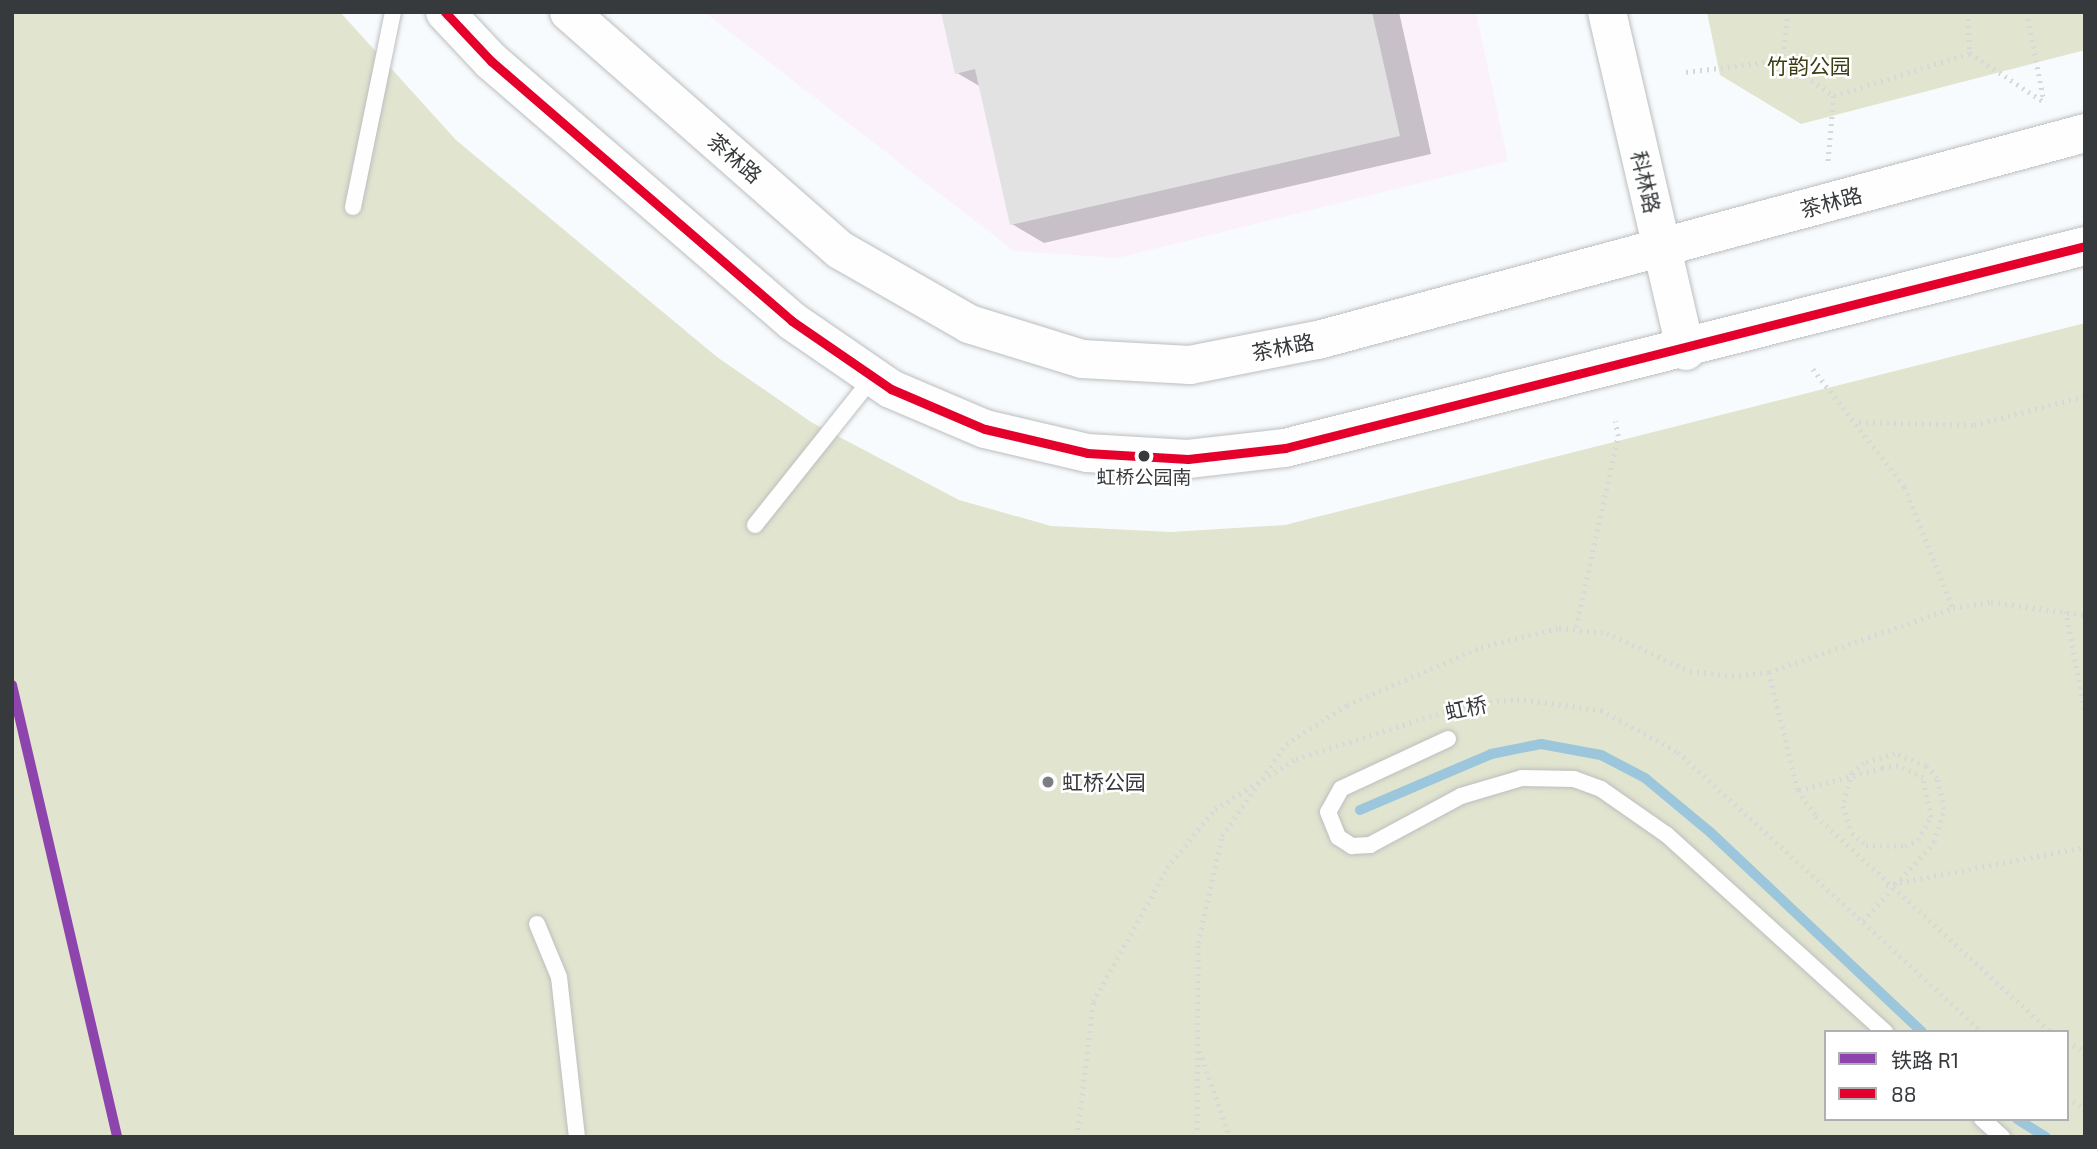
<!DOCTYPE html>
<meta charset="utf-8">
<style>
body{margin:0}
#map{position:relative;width:2097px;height:1149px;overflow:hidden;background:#f8fbfd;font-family:"Exo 2","Noto Sans SC",sans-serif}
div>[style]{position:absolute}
.industrial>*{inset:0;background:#fbf1fb}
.green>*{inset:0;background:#e1e4ce}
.shadow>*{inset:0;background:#0003}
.stream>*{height:10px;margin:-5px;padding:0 5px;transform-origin:5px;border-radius:5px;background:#9bc6db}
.building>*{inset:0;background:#e2e2e2}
.path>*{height:4.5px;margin-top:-2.25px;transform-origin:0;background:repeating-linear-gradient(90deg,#d7d8d8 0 2px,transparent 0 7px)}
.roads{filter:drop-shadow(0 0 2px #bcbebf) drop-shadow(0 0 2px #bcbebf)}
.lane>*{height:16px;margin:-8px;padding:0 8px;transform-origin:8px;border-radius:8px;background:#fefeff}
.secondary>*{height:38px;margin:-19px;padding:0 19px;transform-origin:19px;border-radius:19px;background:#fefeff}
.path-bridge>*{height:4.5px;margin-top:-2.25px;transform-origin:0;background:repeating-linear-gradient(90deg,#d7d8d8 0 2px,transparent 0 7px)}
.bus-1>*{height:9px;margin:-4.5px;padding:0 4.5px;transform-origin:4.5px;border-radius:4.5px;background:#e4002b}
.rail-1>*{height:10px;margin:-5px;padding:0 5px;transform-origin:5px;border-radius:5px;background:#8e44ad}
.dots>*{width:19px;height:19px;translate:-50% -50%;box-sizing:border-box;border:4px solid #fff;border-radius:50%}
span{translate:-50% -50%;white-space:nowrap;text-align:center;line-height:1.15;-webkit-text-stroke:5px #fff;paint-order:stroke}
.bus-label{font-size:19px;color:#373a3c}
.park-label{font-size:21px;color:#3c3d11}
.street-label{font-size:21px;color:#373a3c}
.poi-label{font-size:21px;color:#373a3c}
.left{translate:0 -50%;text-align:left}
.frame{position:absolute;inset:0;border:14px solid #373a3c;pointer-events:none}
.legend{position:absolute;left:1824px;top:1030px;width:245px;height:91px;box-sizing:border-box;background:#fff;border:2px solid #afb0b1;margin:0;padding:9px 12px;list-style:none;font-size:21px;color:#373a3c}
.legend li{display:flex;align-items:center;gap:14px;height:35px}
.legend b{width:35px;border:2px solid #afb0b1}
</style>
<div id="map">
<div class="industrial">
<i style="clip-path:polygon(704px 12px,1476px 12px,1508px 161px,1118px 258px,1014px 251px)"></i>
</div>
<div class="green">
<i style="clip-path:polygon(evenodd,12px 12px,340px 12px,456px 140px,717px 357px,811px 422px,959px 500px,1051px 526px,1171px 532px,1285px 525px,2085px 323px,2085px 1137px,12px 1137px,12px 12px,1826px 1032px,2067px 1032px,2067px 1119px,1826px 1119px,1826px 1032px)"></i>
<i style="clip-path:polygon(1707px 12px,2085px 12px,2085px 50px,1801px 124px,1720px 75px)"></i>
</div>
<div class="shadow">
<i style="clip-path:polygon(943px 12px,1399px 12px,1431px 154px,1044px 243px,1012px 224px,981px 87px,957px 73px)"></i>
</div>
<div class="stream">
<i style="left:1360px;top:810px;width:142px;rotate:-23.1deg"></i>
<i style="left:1491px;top:754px;width:51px;rotate:-11.3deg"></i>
<i style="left:1541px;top:744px;width:61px;rotate:10.4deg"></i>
<i style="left:1601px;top:755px;width:50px;rotate:27.6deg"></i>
<i style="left:1645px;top:778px;width:85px;rotate:39.7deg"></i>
<i style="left:1710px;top:832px;width:291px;rotate:43.3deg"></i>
<i style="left:2017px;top:1119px;width:34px;rotate:32deg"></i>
</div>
<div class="building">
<i style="clip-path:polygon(941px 12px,1372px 12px,1400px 136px,1010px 225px,975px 69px,955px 74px)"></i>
</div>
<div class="path">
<i style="left:1788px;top:12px;width:48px;rotate:95.9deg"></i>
<i style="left:1783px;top:60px;width:62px;rotate:35.2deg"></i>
<i style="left:1834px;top:96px;width:68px;rotate:95deg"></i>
<i style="left:1968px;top:12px;width:41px;rotate:87.2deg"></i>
<i style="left:1970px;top:53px;width:89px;rotate:33.5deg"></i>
<i style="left:2027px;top:12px;width:91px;rotate:79.2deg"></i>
<i style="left:1686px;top:72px;width:98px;rotate:-7.1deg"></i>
<i style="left:1834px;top:96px;width:143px;rotate:-17.5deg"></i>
<i style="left:1813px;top:369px;width:150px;rotate:52.1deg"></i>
<i style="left:1905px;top:487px;width:130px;rotate:68.4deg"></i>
<i style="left:1859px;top:422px;width:115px;rotate:1.5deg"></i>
<i style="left:1974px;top:425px;width:115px;rotate:-14.6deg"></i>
<i style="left:2066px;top:611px;width:104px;rotate:79.4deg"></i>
<i style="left:1576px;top:627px;width:196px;rotate:-77.6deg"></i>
<i style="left:1618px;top:436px;width:15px;rotate:-101deg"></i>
<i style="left:1769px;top:672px;width:122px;rotate:76.2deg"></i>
<i style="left:1798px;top:790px;width:32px;rotate:55deg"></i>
<i style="left:1816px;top:816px;width:319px;rotate:42.6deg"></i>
<i style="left:1799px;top:790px;width:86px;rotate:-14.8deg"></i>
<i style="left:1886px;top:885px;width:203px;rotate:-10.8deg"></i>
<i style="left:2067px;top:1042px;width:20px;rotate:27deg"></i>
<i style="left:1200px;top:1051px;width:91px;rotate:70.8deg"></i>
<i style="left:2067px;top:1098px;width:21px;rotate:29deg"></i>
<i style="left:1197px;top:1137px;width:194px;rotate:-89.7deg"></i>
<i style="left:1198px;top:943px;width:110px;rotate:-77.4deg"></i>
<i style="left:1222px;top:836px;width:112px;rotate:-55.2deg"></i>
<i style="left:1286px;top:744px;width:72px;rotate:-32.6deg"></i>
<i style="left:1347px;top:705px;width:146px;rotate:-23.4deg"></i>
<i style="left:1481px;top:647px;width:80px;rotate:-13.7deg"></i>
<i style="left:1559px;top:628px;width:48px;rotate:5.9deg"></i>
<i style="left:1607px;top:633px;width:91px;rotate:24.6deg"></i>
<i style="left:1690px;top:671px;width:42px;rotate:6.8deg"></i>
<i style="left:1732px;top:676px;width:37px;rotate:-6deg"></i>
<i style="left:1769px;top:672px;width:195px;rotate:-19.2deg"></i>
<i style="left:1953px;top:608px;width:38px;rotate:-9deg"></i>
<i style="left:1991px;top:602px;width:95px;rotate:7.9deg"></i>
</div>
<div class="roads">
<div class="lane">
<i style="left:353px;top:207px;width:199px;rotate:-78.4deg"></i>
<i style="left:755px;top:525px;width:189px;rotate:-51.4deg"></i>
<i style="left:1448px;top:739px;width:118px;rotate:155deg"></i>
<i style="left:1341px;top:789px;width:26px;rotate:119deg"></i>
<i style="left:1328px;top:812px;width:27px;rotate:68deg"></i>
<i style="left:1338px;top:837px;width:17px;rotate:33deg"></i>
<i style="left:1352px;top:846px;width:18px;rotate:-3deg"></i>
<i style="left:1370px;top:845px;width:103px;rotate:-28.3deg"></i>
<i style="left:1461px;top:796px;width:64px;rotate:-16.4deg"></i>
<i style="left:1522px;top:778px;width:52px;rotate:1.1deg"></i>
<i style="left:1574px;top:779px;width:29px;rotate:20deg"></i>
<i style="left:1601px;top:789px;width:80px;rotate:34.9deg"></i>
<i style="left:1667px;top:835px;width:294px;rotate:42.1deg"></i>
<i style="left:537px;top:924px;width:57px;rotate:67.5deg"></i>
<i style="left:559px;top:977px;width:161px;rotate:83.6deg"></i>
<i style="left:1982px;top:1119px;width:27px;rotate:42deg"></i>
</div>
<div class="secondary">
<i style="left:445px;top:12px;width:67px;rotate:46.8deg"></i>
<i style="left:491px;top:61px;width:398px;rotate:40.8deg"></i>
<i style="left:792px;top:321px;width:120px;rotate:34.5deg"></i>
<i style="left:891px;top:389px;width:102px;rotate:23.1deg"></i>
<i style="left:985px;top:429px;width:105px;rotate:13.2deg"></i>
<i style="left:1087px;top:453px;width:101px;rotate:3.4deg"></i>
<i style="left:1188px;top:459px;width:98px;rotate:-6.5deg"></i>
<i style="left:1285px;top:448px;width:825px;rotate:-14.17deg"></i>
<i style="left:569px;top:12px;width:361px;rotate:41.3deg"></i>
<i style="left:840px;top:250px;width:149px;rotate:29.8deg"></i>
<i style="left:969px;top:324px;width:118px;rotate:17.2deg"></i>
<i style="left:1082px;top:359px;width:108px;rotate:3.2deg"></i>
<i style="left:1190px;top:365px;width:130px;rotate:-11.1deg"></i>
<i style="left:1318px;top:340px;width:794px;rotate:-15.1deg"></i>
<i style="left:1607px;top:12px;width:348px;rotate:76.9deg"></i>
</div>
</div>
<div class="path-bridge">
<i style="left:1863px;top:921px;width:106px;rotate:-48.1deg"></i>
<i style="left:1934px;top:842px;width:34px;rotate:-73deg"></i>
<i style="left:1944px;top:809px;width:32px;rotate:-103deg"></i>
<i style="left:1937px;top:778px;width:16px;rotate:-133deg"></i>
<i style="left:1926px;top:766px;width:33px;rotate:-159deg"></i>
<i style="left:1895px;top:754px;width:32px;rotate:164deg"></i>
<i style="left:1864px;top:763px;width:16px;rotate:140deg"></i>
<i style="left:1852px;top:773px;width:34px;rotate:105deg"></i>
<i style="left:1843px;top:806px;width:28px;rotate:72deg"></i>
<i style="left:1852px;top:833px;width:18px;rotate:41deg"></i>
<i style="left:1866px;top:845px;width:39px;rotate:1deg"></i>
<i style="left:1905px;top:846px;width:14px;rotate:-25deg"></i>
<i style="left:1918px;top:840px;width:26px;rotate:-61deg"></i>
<i style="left:1931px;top:817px;width:40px;rotate:-102deg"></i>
<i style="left:1923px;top:778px;width:28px;rotate:-154deg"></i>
<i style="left:1898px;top:766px;width:16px;rotate:173deg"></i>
<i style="left:1077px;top:1137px;width:136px;rotate:-83.2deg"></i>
<i style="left:1093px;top:1002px;width:153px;rotate:-61.1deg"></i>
<i style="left:1167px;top:868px;width:76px;rotate:-50.9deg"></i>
<i style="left:1215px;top:809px;width:95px;rotate:-31.7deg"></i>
<i style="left:1296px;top:759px;width:182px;rotate:-17.6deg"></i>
<i style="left:1469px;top:704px;width:48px;rotate:-5.9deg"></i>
<i style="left:1517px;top:699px;width:85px;rotate:7.5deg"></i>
<i style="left:1601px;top:710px;width:88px;rotate:28.6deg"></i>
<i style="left:1678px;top:752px;width:413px;rotate:42.6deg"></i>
</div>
<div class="bus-1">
<i style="left:445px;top:12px;width:67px;rotate:46.8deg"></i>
<i style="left:491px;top:61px;width:398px;rotate:40.8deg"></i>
<i style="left:792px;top:321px;width:120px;rotate:34.5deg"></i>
<i style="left:891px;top:389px;width:102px;rotate:23.1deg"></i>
<i style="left:985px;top:429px;width:105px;rotate:13.2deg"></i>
<i style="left:1087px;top:453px;width:101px;rotate:3.4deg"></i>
<i style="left:1188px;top:459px;width:98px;rotate:-6.5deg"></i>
<i style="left:1285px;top:448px;width:825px;rotate:-14.17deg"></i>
</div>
<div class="rail-1">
<i style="left:12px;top:685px;width:464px;rotate:76.9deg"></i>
</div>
<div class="dots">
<i style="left:1144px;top:456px;background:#373a3c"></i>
<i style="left:1048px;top:782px;background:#7b7e80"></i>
</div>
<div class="bus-label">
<span style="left:1144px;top:477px">虹桥公园南</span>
</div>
<div class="park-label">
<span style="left:1809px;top:66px">竹韵公园</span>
</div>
<div class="street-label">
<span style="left:735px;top:158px;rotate:41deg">茶林路</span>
<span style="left:1646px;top:182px;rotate:77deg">科林路</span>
<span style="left:1831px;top:202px;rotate:-15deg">茶林路</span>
<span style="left:1283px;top:347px;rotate:-11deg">茶林路</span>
<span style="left:1466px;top:708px;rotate:-12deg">虹桥</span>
</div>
<div class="poi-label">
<span class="left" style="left:1062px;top:782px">虹桥公园</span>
</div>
<div class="frame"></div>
<ul class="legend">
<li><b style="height:9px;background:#8e44ad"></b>铁路 R1</li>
<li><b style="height:9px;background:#e4002b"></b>88</li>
</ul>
</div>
